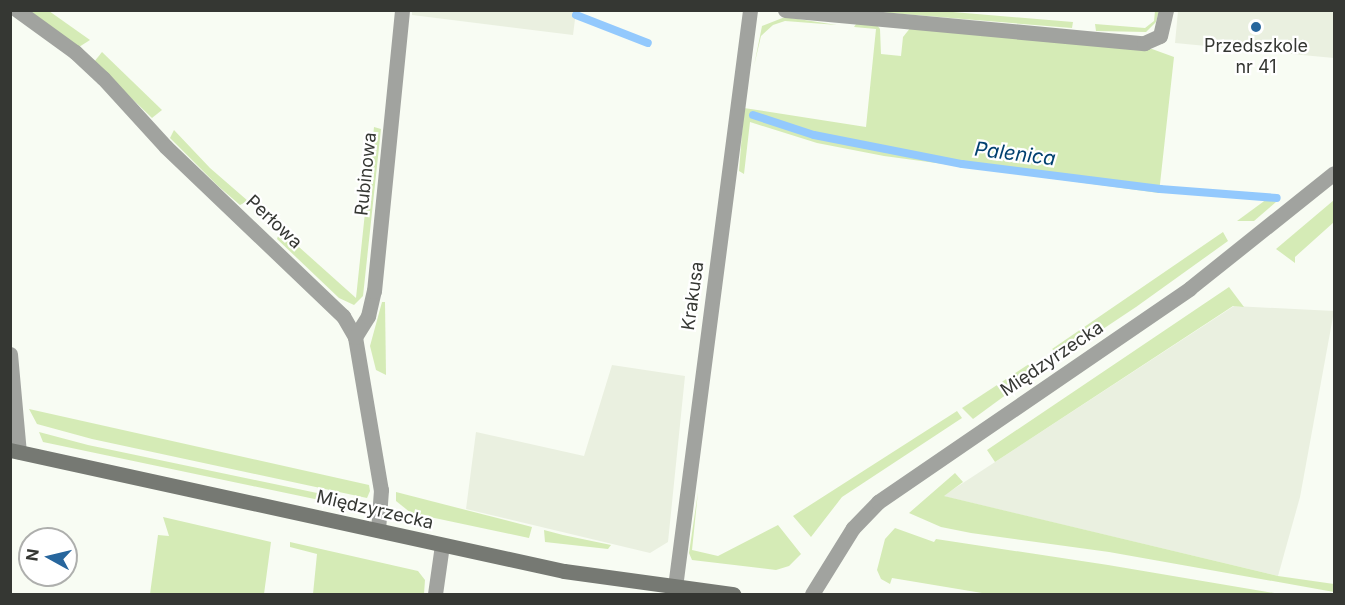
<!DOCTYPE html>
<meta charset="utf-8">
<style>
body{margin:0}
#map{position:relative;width:1345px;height:605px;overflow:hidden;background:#f8fcf3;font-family:Inter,sans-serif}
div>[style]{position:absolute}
.built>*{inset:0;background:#eaf0e0}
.green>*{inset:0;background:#d5ebb6}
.stream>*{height:8px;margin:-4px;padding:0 4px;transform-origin:4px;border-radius:4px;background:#93c9fd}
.street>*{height:15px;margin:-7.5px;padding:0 7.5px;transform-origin:7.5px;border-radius:7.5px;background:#a1a39f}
.secondary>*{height:15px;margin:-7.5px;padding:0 7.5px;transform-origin:7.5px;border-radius:7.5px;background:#767973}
.dots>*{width:16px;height:16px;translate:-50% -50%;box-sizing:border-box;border:3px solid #fff;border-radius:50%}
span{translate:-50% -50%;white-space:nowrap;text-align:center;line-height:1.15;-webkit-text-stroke:4.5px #fff;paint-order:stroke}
.poi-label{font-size:18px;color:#353733}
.street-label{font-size:18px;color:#353733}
.water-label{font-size:20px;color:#01406f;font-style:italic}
.frame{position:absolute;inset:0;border:12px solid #353733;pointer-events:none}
.north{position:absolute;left:18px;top:527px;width:60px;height:60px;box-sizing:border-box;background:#fff;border:2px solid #aeafad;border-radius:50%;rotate:278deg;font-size:16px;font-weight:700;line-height:24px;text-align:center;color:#353733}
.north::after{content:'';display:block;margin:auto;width:21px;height:27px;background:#27669d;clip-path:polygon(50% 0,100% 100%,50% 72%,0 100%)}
</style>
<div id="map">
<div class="built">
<i style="clip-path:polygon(412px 11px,576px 10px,576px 11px,573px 35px,412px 15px)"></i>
<i style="clip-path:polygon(1178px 11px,1334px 11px,1334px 58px,1175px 43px)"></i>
<i style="clip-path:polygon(1234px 306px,1334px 311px,1300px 497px,1278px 576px,943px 496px)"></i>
<i style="clip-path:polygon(612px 365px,685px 376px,668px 542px,650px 553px,466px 509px,476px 432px,584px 456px)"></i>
</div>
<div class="green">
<i style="clip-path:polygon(30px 11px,49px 11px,90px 40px,79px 47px)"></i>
<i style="clip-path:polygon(866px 11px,941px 11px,1073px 22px,1072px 28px)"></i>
<i style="clip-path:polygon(1155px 11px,1159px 11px,1156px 22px,1146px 32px,1096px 31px,1095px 24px,1145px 28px,1154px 21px)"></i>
<i style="clip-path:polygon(785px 17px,837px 25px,785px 21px,773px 25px,761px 36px,754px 66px,762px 26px)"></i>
<i style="clip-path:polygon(856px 24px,877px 25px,880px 29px,881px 54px,901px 56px,903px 37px,911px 27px,1152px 49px,1174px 57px,1159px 193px,884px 156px,817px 143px,750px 122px,744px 174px,739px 171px,744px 108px,866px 127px,876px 29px,854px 27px)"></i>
<i style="clip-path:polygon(102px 52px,162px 110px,152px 118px,94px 62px)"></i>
<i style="clip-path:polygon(374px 127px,381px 129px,363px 296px,354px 305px,339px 298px,277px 239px,280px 230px,356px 298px)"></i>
<i style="clip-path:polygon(174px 130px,210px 168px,248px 201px,240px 205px,218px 186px,170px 138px)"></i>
<i style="clip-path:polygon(1267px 199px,1276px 202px,1254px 221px,1237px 221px)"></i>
<i style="clip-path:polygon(1334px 200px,1334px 222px,1295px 257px,1295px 263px,1276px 249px)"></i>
<i style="clip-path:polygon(1223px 232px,1228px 241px,1136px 307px,1085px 341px,1075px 338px,1055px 351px,1052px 349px)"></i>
<i style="clip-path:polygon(1229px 287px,1244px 307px,1233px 306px,995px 462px,987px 450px)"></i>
<i style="clip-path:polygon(382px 302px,385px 302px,386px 375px,376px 370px,370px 346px)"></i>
<i style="clip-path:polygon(1029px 364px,1033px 375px,973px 419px,962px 408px)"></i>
<i style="clip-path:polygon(29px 409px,369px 485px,370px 491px,367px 498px,92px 439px,37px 424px)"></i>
<i style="clip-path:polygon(957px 411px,962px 418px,842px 497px,811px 537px,793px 516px)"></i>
<i style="clip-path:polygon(39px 432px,88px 445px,360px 502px,348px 506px,43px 442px)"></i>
<i style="clip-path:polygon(955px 473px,963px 482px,944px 496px,1278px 576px,1334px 584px,1334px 592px,1109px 552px,971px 533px,941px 527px,909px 513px)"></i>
<i style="clip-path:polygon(396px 492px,532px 527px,529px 538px,411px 513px,396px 501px)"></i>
<i style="clip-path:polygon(698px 492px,692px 550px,718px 556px,778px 525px,801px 554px,789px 566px,776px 570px,692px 560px,689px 553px)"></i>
<i style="clip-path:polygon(163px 517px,271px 542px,264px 594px,150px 594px,158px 535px,169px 536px)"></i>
<i style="clip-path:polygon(895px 528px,934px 542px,936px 539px,1108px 565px,1280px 594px,988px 594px,892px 578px,890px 584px,881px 579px,877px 570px,885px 539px)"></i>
<i style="clip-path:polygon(544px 530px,563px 535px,611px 545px,608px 549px,545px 542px)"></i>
<i style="clip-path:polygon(290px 542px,418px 571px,425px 580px,424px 594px,313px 594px,317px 554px,290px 547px)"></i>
</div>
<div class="stream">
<i style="left:576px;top:15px;width:77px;rotate:21.3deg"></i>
<i style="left:753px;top:115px;width:64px;rotate:18.2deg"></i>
<i style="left:814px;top:135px;width:151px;rotate:11.1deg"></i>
<i style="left:962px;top:164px;width:200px;rotate:7.2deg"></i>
<i style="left:1160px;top:189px;width:117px;rotate:4.4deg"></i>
</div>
<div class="street">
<i style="left:17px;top:10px;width:72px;rotate:35.9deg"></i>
<i style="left:75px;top:52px;width:38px;rotate:43deg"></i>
<i style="left:103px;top:78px;width:93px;rotate:47.6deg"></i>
<i style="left:166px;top:147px;width:245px;rotate:43.7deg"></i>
<i style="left:343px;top:316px;width:24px;rotate:60deg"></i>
<i style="left:355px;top:337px;width:155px;rotate:80.4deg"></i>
<i style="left:381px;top:490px;width:40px;rotate:94.3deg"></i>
<i style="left:785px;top:10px;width:361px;rotate:5.3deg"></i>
<i style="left:1144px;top:43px;width:17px;rotate:-24deg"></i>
<i style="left:1160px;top:36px;width:27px;rotate:-77deg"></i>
<i style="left:355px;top:337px;width:25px;rotate:-58deg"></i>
<i style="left:368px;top:316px;width:26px;rotate:-77deg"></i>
<i style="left:374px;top:291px;width:282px;rotate:-84.3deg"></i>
<i style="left:10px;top:354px;width:98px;rotate:84.8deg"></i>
<i style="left:675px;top:587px;width:582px;rotate:-82.59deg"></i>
<i style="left:435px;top:594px;width:49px;rotate:-81.9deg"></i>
<i style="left:812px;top:594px;width:78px;rotate:-58.2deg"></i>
<i style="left:853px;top:528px;width:36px;rotate:-46deg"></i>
<i style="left:878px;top:502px;width:378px;rotate:-34.4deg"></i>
<i style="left:1190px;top:288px;width:184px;rotate:-38.6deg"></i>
</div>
<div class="secondary">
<i style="left:10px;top:450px;width:567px;rotate:12.32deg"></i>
<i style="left:564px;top:571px;width:171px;rotate:7.8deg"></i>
</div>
<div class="dots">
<i style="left:1256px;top:27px;background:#27669d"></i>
</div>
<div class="poi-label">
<span style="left:1256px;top:57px">Przedszkole<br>nr 41</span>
</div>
<div class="street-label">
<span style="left:366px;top:174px;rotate:-84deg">Rubinowa</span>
<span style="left:274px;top:222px;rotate:43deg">Perłowa</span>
<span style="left:693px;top:296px;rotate:-82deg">Krakusa</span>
<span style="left:1052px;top:359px;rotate:-34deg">Międzyrzecka</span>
<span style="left:375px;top:510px;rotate:13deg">Międzyrzecka</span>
</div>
<div class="water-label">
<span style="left:1015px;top:154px;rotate:7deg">Palenica</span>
</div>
<div class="frame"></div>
<div class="north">N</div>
</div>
